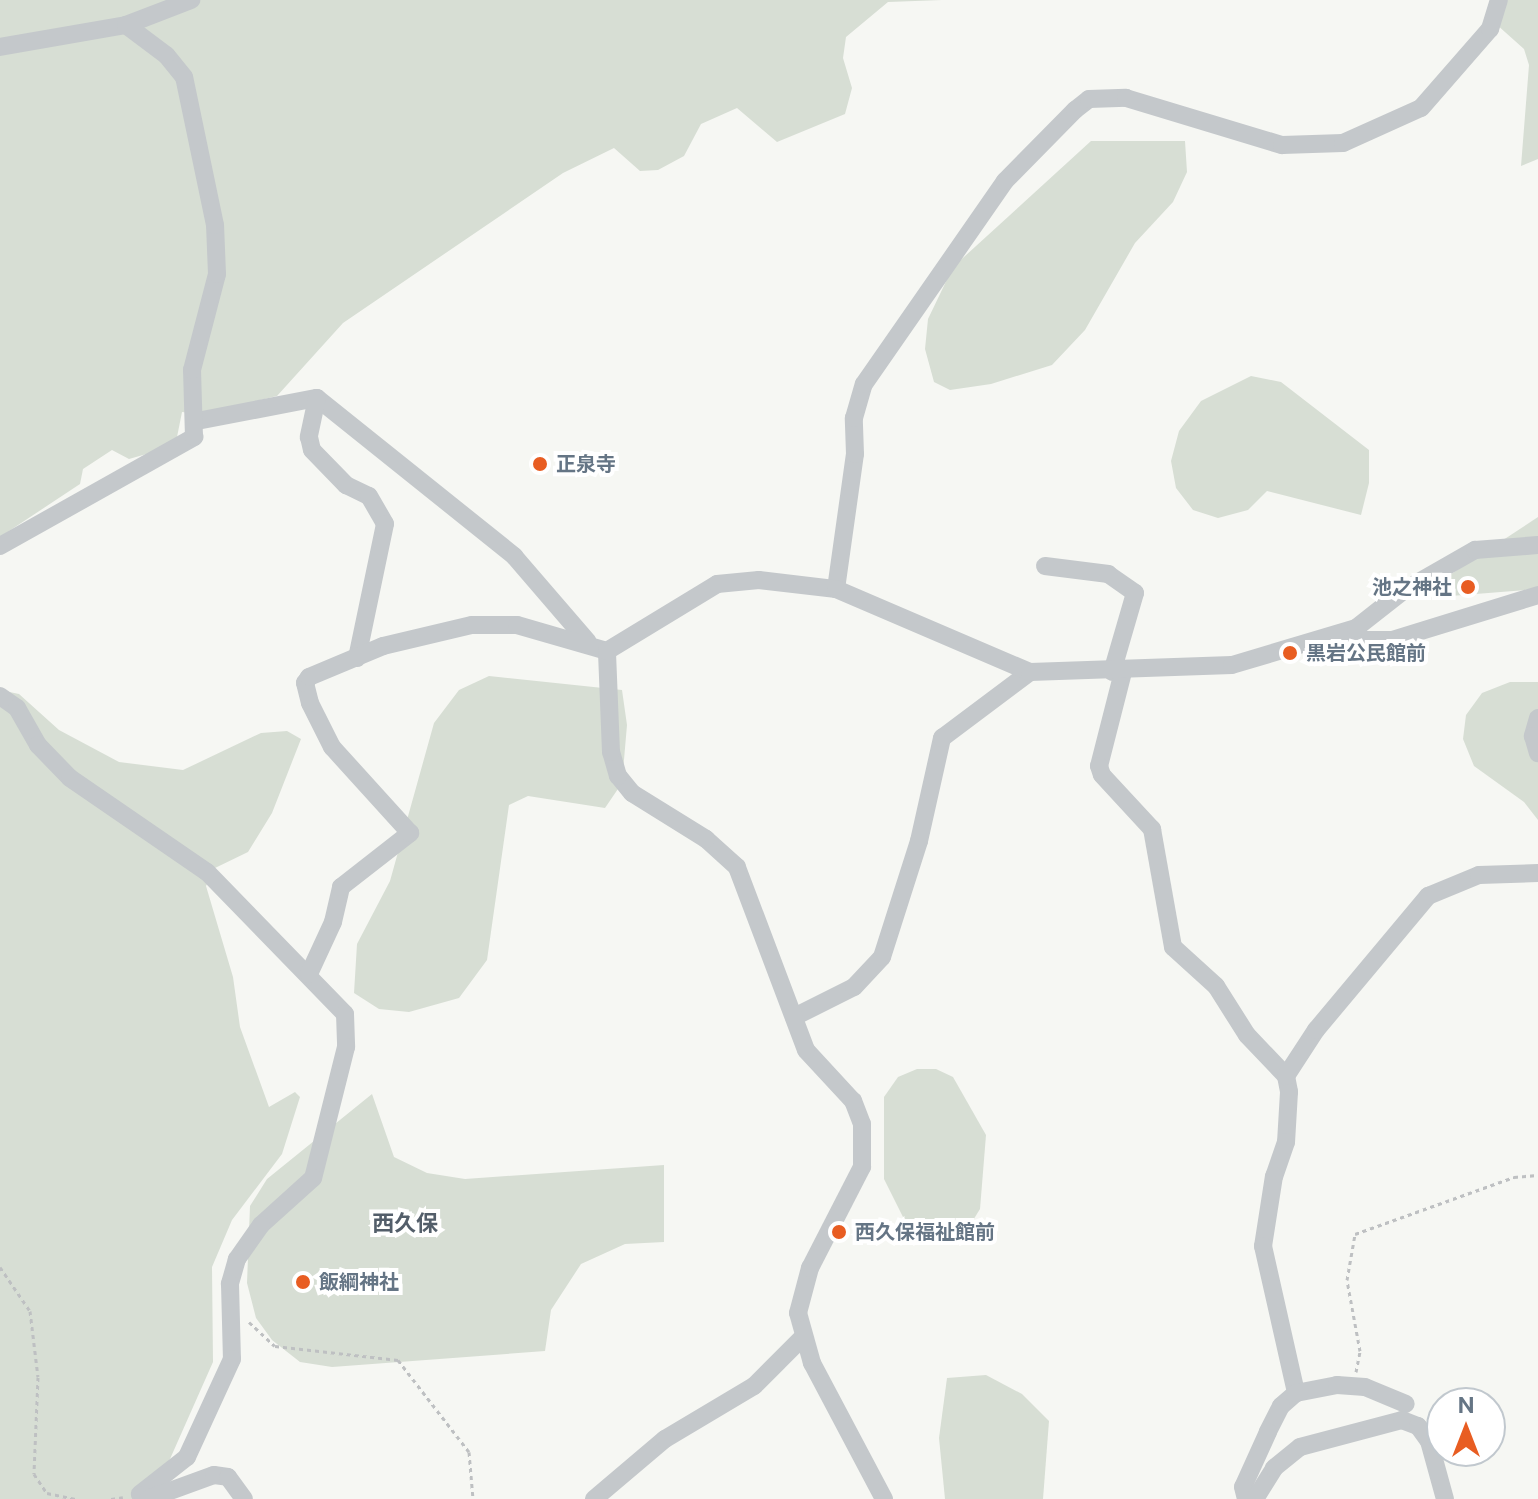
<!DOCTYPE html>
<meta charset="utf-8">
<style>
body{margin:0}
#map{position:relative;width:1538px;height:1499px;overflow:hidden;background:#f6f7f3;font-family:"Public Sans","Noto Sans JP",sans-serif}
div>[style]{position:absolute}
.green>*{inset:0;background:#d7ded4}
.path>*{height:3px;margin-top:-1.5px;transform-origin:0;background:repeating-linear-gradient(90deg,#bec0c2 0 4px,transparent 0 8px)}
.minor>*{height:18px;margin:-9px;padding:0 9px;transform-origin:9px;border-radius:9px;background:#c4c8cb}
.dots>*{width:22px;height:22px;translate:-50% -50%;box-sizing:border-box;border:4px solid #fff;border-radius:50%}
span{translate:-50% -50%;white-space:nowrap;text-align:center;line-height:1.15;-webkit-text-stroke:8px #fff;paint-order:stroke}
.poi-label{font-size:20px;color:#657585;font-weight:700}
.left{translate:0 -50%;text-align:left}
.right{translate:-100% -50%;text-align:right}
.neighbourhood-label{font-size:22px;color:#535e6a;font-weight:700}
.north{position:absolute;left:1426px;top:1387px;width:80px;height:80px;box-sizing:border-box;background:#fff;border:2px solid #c1c8ce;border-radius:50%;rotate:0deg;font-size:22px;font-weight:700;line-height:32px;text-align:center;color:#657585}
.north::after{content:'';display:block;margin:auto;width:28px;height:36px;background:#e85d22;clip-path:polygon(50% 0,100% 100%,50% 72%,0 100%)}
</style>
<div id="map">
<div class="green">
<i style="clip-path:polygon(0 0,942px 0,888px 2px,846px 37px,843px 58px,852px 88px,845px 114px,777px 142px,737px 108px,701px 124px,684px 156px,658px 170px,640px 171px,614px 148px,563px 173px,343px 323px,277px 396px,203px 414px,182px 412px,177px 437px,157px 451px,129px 459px,112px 450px,83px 469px,80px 484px,0 537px)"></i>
<i style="clip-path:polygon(1494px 0,1538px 0,1538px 159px,1521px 166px,1529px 65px,1524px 49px,1496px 24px)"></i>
<i style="clip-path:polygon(1091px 141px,1185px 141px,1187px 172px,1173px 202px,1135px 243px,1085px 330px,1052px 365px,991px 384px,950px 390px,934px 382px,925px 349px,928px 319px,953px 267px)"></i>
<i style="clip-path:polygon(1251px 376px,1281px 382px,1369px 450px,1369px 483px,1361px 515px,1267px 491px,1248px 510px,1218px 518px,1193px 510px,1176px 488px,1171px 461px,1179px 431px,1201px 401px)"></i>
<i style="clip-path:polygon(1538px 517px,1538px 589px,1438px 597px,1436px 584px)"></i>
<i style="clip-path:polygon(489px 676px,622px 690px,627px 725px,622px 783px,605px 808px,528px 796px,509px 805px,487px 960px,459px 998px,409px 1012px,379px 1009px,354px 993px,357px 944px,390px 881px,434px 723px,459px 690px)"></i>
<i style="clip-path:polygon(1510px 682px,1538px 682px,1538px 820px,1524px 802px,1474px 766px,1463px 739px,1466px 715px,1482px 693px)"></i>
<i style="clip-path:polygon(0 690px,19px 694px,59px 730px,119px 762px,183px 770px,261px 733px,287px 731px,301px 739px,272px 813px,248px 852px,215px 868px,206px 886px,233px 977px,240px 1027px,269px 1107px,295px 1092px,300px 1097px,282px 1154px,232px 1220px,212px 1267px,213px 1362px,170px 1459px,137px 1499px,0 1499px)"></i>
<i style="clip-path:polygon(917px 1069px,936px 1069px,953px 1077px,986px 1135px,980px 1209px,967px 1230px,945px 1238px,925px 1236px,903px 1217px,884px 1179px,884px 1097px,898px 1077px)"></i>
<i style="clip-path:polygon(372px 1094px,394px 1157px,427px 1173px,465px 1179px,664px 1165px,664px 1242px,625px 1244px,581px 1264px,551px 1310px,545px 1351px,332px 1367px,300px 1362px,272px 1340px,256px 1318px,247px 1283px,250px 1206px,267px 1179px)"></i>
<i style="clip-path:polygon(986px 1375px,1022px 1394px,1049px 1421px,1043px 1499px,945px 1499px,939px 1438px,947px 1378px)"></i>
</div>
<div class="path">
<i style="left:0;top:1267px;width:53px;rotate:55.7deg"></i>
<i style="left:30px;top:1311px;width:66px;rotate:83.1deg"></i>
<i style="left:38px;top:1377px;width:97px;rotate:92.4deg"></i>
<i style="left:34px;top:1474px;width:23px;rotate:56deg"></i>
<i style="left:47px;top:1493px;width:29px;rotate:12deg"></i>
<i style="left:249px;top:1322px;width:35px;rotate:43deg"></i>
<i style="left:275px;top:1346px;width:124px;rotate:6.5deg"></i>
<i style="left:398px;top:1360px;width:116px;rotate:52.3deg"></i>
<i style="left:469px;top:1452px;width:47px;rotate:85.1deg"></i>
<i style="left:1356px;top:1372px;width:21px;rotate:-79deg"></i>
<i style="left:1360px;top:1351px;width:72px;rotate:-100.4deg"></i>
<i style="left:1347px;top:1280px;width:47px;rotate:-80.1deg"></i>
<i style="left:1355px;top:1234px;width:169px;rotate:-19.7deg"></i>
<i style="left:1514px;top:1177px;width:24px;rotate:-5deg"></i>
<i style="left:111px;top:1499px;width:12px;rotate:-9deg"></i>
</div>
<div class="minor">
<i style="left:0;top:47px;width:128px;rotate:-9.9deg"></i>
<i style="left:126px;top:25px;width:70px;rotate:-21deg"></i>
<i style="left:317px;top:398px;width:253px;rotate:38.7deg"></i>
<i style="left:514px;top:556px;width:113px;rotate:49.3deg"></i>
<i style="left:197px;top:421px;width:122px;rotate:-10.9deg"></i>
<i style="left:317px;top:398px;width:40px;rotate:102deg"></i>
<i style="left:309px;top:437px;width:13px;rotate:77deg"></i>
<i style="left:312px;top:450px;width:49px;rotate:45.8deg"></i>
<i style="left:346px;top:485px;width:25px;rotate:26deg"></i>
<i style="left:369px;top:496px;width:32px;rotate:60deg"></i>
<i style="left:385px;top:524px;width:137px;rotate:101.8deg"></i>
<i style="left:0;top:546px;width:223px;rotate:-29.3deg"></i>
<i style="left:194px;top:437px;width:67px;rotate:-91.7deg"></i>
<i style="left:192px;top:370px;width:99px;rotate:-75.4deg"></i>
<i style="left:217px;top:274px;width:49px;rotate:-92.3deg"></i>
<i style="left:215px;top:225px;width:151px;rotate:-101.8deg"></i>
<i style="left:184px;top:77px;width:28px;rotate:-129deg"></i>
<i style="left:166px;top:55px;width:50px;rotate:-143.1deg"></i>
<i style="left:1045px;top:566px;width:64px;rotate:7.2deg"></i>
<i style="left:1108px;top:574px;width:33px;rotate:35deg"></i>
<i style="left:1135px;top:593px;width:82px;rotate:106.2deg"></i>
<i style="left:836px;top:589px;width:136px;rotate:-82deg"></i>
<i style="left:855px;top:454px;width:36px;rotate:-92deg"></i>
<i style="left:854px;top:418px;width:35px;rotate:-74deg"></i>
<i style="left:864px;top:384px;width:247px;rotate:-55.2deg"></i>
<i style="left:1005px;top:181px;width:100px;rotate:-45.4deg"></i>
<i style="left:1075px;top:110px;width:18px;rotate:-38deg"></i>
<i style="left:1089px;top:99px;width:37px;rotate:-2deg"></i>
<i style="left:1126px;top:98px;width:163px;rotate:16.8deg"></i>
<i style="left:1282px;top:145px;width:61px;rotate:-1.9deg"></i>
<i style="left:1343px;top:143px;width:85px;rotate:-24.2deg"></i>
<i style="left:1421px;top:108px;width:105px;rotate:-48.9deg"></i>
<i style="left:1490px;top:29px;width:30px;rotate:-73deg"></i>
<i style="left:1333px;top:640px;width:59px"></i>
<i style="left:1392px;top:640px;width:153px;rotate:-17.1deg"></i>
<i style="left:1123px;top:672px;width:97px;rotate:104.3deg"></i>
<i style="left:1099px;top:766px;width:9px;rotate:72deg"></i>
<i style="left:1102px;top:775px;width:74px;rotate:47.2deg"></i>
<i style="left:1152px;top:829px;width:120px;rotate:79.9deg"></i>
<i style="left:1173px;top:947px;width:58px;rotate:42.2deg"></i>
<i style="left:1216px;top:986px;width:58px;rotate:57.7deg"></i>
<i style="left:1247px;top:1035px;width:57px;rotate:46.4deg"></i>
<i style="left:1286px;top:1076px;width:16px;rotate:79deg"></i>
<i style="left:1289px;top:1092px;width:50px;rotate:93.4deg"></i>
<i style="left:1286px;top:1142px;width:36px;rotate:109deg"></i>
<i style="left:1274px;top:1176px;width:71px;rotate:98.9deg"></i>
<i style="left:1263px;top:1246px;width:151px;rotate:77.3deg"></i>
<i style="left:1296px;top:1393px;width:20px;rotate:139deg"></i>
<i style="left:1281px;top:1406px;width:29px;rotate:117deg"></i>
<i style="left:1268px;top:1432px;width:60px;rotate:114.4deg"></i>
<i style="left:1243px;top:1487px;width:12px;rotate:76deg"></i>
<i style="left:0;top:696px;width:21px;rotate:35deg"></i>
<i style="left:17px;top:708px;width:43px;rotate:60.4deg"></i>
<i style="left:38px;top:745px;width:46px;rotate:45.9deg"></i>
<i style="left:70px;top:778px;width:166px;rotate:34.5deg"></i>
<i style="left:207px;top:872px;width:198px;rotate:45.8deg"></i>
<i style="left:345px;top:1014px;width:33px;rotate:88deg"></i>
<i style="left:346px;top:1047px;width:135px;rotate:104.1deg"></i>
<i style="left:313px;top:1178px;width:70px;rotate:137.9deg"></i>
<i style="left:261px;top:1225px;width:42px;rotate:125.2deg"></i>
<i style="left:237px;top:1259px;width:26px;rotate:106deg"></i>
<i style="left:230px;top:1284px;width:75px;rotate:88.5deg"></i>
<i style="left:232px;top:1359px;width:108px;rotate:114.7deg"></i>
<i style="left:187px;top:1457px;width:60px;rotate:141.8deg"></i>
<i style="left:1538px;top:718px;width:19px;rotate:106deg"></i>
<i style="left:1533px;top:736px;width:18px;rotate:74deg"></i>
<i style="left:309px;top:974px;width:57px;rotate:-65.2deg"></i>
<i style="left:333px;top:922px;width:36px;rotate:-77deg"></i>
<i style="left:341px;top:887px;width:88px;rotate:-38deg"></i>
<i style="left:410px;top:833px;width:116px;rotate:-132.2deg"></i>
<i style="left:332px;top:747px;width:49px;rotate:-116.6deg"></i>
<i style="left:310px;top:703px;width:21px;rotate:-104deg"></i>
<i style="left:305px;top:683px;width:7px;rotate:-56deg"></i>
<i style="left:309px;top:677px;width:80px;rotate:-22.7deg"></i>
<i style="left:383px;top:646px;width:91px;rotate:-13.3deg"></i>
<i style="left:472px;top:625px;width:45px"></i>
<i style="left:517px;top:625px;width:94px;rotate:16.1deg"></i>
<i style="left:794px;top:1017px;width:67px;rotate:-26.6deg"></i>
<i style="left:854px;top:987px;width:41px;rotate:-47deg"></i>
<i style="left:882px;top:957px;width:122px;rotate:-72.3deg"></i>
<i style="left:919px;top:841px;width:106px;rotate:-77.4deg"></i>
<i style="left:942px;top:738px;width:110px;rotate:-36.9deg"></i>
<i style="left:1286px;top:1076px;width:55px;rotate:-56.9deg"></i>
<i style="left:1316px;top:1030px;width:175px;rotate:-50.1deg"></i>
<i style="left:1428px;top:896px;width:55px;rotate:-22.4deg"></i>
<i style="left:1479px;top:875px;width:59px;rotate:-1.9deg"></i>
<i style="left:1296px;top:1393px;width:42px;rotate:-11deg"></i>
<i style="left:1337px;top:1385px;width:28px;rotate:4deg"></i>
<i style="left:1365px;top:1387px;width:44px;rotate:22.5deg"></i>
<i style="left:143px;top:1495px;width:6px;rotate:39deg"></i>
<i style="left:148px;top:1499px;width:70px;rotate:-20deg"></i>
<i style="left:214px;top:1475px;width:14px;rotate:8deg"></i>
<i style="left:228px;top:1477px;width:27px;rotate:54deg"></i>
<i style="left:594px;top:1499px;width:93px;rotate:-40.2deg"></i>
<i style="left:665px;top:1439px;width:104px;rotate:-30.8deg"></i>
<i style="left:754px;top:1386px;width:68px;rotate:-45deg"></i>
<i style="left:884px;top:1499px;width:154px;rotate:-117.9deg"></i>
<i style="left:812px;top:1363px;width:52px;rotate:-105.6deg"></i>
<i style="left:798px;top:1313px;width:47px;rotate:-75.1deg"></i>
<i style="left:810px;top:1268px;width:114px;rotate:-62.8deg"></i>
<i style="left:862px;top:1167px;width:43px;rotate:-90deg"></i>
<i style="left:862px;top:1124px;width:25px;rotate:-111deg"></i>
<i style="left:853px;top:1101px;width:69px;rotate:-132.7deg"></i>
<i style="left:806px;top:1050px;width:196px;rotate:-110.7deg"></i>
<i style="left:737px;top:867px;width:42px;rotate:-137.9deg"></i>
<i style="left:706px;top:839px;width:87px;rotate:-148.1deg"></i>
<i style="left:632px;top:793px;width:22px;rotate:-129deg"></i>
<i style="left:618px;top:776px;width:25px;rotate:-106deg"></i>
<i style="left:611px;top:752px;width:101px;rotate:-92.3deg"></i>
<i style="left:607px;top:651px;width:129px;rotate:-31.3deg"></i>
<i style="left:717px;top:584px;width:42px;rotate:-5.4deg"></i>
<i style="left:759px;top:580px;width:78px;rotate:6.7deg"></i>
<i style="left:836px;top:589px;width:211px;rotate:23.2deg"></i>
<i style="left:1030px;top:672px;width:202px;rotate:-2deg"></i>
<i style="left:1232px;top:665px;width:129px;rotate:-16.6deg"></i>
<i style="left:1356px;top:628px;width:60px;rotate:-38.2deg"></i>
<i style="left:1403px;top:591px;width:83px;rotate:-29.7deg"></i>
<i style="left:1475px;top:550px;width:63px;rotate:-4.5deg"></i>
<i style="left:1255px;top:1499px;width:36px;rotate:-58deg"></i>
<i style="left:1274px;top:1468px;width:33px;rotate:-39deg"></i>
<i style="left:1300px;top:1447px;width:106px;rotate:-14.8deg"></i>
<i style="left:1402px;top:1420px;width:17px;rotate:21deg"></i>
<i style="left:1418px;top:1426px;width:19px;rotate:54deg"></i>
<i style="left:1429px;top:1441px;width:60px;rotate:74.6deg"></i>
</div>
<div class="dots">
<i style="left:540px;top:464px;background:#e85d22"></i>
<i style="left:1468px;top:587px;background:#e85d22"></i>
<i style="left:1290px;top:653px;background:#e85d22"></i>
<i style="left:839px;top:1232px;background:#e85d22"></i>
<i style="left:303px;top:1282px;background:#e85d22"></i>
</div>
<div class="poi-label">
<span class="left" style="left:556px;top:464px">正泉寺</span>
<span class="right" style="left:1452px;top:587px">池之神社</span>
<span class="left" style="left:1306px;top:653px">黒岩公民館前</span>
<span class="left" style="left:855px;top:1232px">西久保福祉館前</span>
<span class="left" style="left:319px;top:1282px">飯綱神社</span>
</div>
<div class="neighbourhood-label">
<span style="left:405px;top:1224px">西久保</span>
</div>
<div class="north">N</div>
</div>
